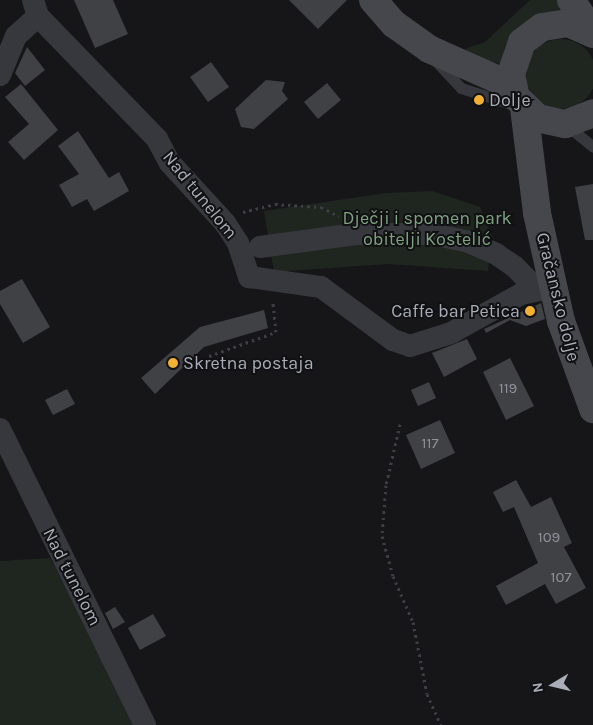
<!DOCTYPE html>
<meta charset="utf-8">
<style>
body{margin:0}
#map{position:relative;width:593px;height:725px;overflow:hidden;background:#161618;font-family:Karla,sans-serif}
div>[style]{position:absolute}
.green>*{inset:0;background:#1e261f}
.round{border-radius:50%}
.building>*{inset:0;background:#404145}
.path>*{height:3px;margin-top:-1.5px;transform-origin:0;background:repeating-linear-gradient(90deg,#3d3f44 0 2.5px,transparent 0 6.5px)}
.lane>*{height:11px;margin:-5.5px;padding:0 5.5px;transform-origin:5.5px;border-radius:5.5px;background:#37383d}
.street>*{height:22px;margin:-11px;padding:0 11px;transform-origin:11px;border-radius:11px;background:#37383d}
.secondary>*{height:28px;margin:-14px;padding:0 14px;transform-origin:14px;border-radius:14px;background:#45474d}
.dots>*{width:14px;height:14px;translate:-50% -50%;box-sizing:border-box;border:2px solid #111113;border-radius:50%}
span{translate:-50% -50%;white-space:nowrap;text-align:center;line-height:1.15;-webkit-text-stroke:4px #111113;paint-order:stroke}
.number-label{font-size:15px;color:#8e929b}
.number-label span{-webkit-text-stroke-width:0}
.poi-label{font-size:18px;color:#a8adb8}
.left{translate:0 -50%;text-align:left}
.right{translate:-100% -50%;text-align:right}
.street-label{font-size:18px;color:#a8adb8}
.park-label{font-size:18px;color:#7fa381}
.north{position:absolute;left:528px;top:660px;width:50px;height:50px;-webkit-text-stroke:4px #111113;paint-order:stroke;rotate:261deg;font-size:14px;font-weight:700;line-height:20px;text-align:center;color:#a8adb8}
.north::after{content:'';display:block;margin:auto;width:18px;height:22px;background:#a8adb8;clip-path:polygon(50% 0,100% 100%,50% 72%,0 100%)}
</style>
<div id="map">
<div class="green">
<i style="clip-path:polygon(530px 0,560px 0,568px 12px,526px 23px,505px 46px,501px 64px,464px 55px,467px 48px,485px 42px)"></i>
<i class="round" style="left:526px;top:39px;width:70px;height:70px"></i>
<i style="clip-path:polygon(432px 191px,480px 207px,492px 236px,488px 271px,388px 264px,274px 272px,264px 211px,386px 193px)"></i>
<i style="clip-path:polygon(50px 558px,78px 611px,133px 725px,0 725px,0 561px)"></i>
</div>
<div class="building">
<i style="clip-path:polygon(74px 0,113px 0,128px 34px,95px 48px)"></i>
<i style="clip-path:polygon(289px 0,347px 0,318px 29px)"></i>
<i style="clip-path:polygon(27px 47px,45px 70px,25px 86px,15px 73px)"></i>
<i style="clip-path:polygon(211px 62px,229px 87px,208px 102px,190px 77px)"></i>
<i style="clip-path:polygon(266px 80px,285px 82px,282px 91px,288px 99px,254px 129px,241px 127px,235px 109px)"></i>
<i style="clip-path:polygon(327px 83px,341px 100px,318px 119px,304px 102px)"></i>
<i style="clip-path:polygon(21px 84px,58px 130px,24px 160px,8px 142px,29px 124px,5px 97px)"></i>
<i style="clip-path:polygon(78px 131px,109px 178px,119px 172px,129px 191px,94px 211px,87px 199px,72px 207px,59px 185px,79px 174px,58px 146px)"></i>
<i style="clip-path:polygon(593px 184px,593px 240px,585px 240px,575px 187px)"></i>
<i style="clip-path:polygon(22px 279px,50px 327px,23px 343px,0 304px,0 291px)"></i>
<i style="clip-path:polygon(541px 303px,545px 319px,526px 326px,510px 320px,486px 333px,484px 329px)"></i>
<i style="clip-path:polygon(264px 310px,268px 328px,204px 347px,155px 394px,141px 378px,200px 327px)"></i>
<i style="clip-path:polygon(467px 339px,477px 359px,444px 377px,432px 353px)"></i>
<i style="clip-path:polygon(510px 358px,534px 406px,506px 420px,483px 372px)"></i>
<i style="clip-path:polygon(429px 382px,436px 398px,418px 406px,411px 390px)"></i>
<i style="clip-path:polygon(67px 389px,75px 404px,53px 415px,45px 400px)"></i>
<i style="clip-path:polygon(440px 420px,455px 453px,421px 469px,406px 435px)"></i>
<i style="clip-path:polygon(516px 480px,531px 507px,551px 497px,572px 543px,564px 547px,586px 588px,556px 604px,545px 584px,506px 605px,496px 586px,538px 563px,514px 507px,503px 512px,493px 492px)"></i>
<i style="clip-path:polygon(115px 607px,125px 622px,113px 629px,105px 613px)"></i>
<i style="clip-path:polygon(153px 614px,166px 636px,140px 650px,128px 628px)"></i>
</div>
<div class="path">
<i style="left:243px;top:212px;width:33px;rotate:-14deg"></i>
<i style="left:275px;top:204px;width:46px;rotate:3.7deg"></i>
<i style="left:321px;top:207px;width:20px;rotate:27deg"></i>
<i style="left:209px;top:356px;width:71px;rotate:-19.7deg"></i>
<i style="left:276px;top:332px;width:31px;rotate:-96deg"></i>
<i style="left:400px;top:424px;width:63px;rotate:102.9deg"></i>
<i style="left:386px;top:485px;width:51px;rotate:94.5deg"></i>
<i style="left:382px;top:536px;width:41px;rotate:74.6deg"></i>
<i style="left:393px;top:576px;width:50px;rotate:66.5deg"></i>
<i style="left:413px;top:622px;width:73px;rotate:79deg"></i>
<i style="left:427px;top:694px;width:34px;rotate:66deg"></i>
</div>
<div class="lane">
<i style="left:431px;top:56px;width:44px;rotate:46.8deg"></i>
<i style="left:461px;top:88px;width:59px;rotate:17.8deg"></i>
<i style="left:565px;top:124px;width:36px;rotate:39deg"></i>
</div>
<div class="street">
<i style="left:33px;top:0;width:17px;rotate:73deg"></i>
<i style="left:38px;top:16px;width:171px;rotate:45.9deg"></i>
<i style="left:157px;top:139px;width:27px;rotate:62deg"></i>
<i style="left:170px;top:163px;width:81px;rotate:47.5deg"></i>
<i style="left:225px;top:223px;width:24px;rotate:57deg"></i>
<i style="left:238px;top:243px;width:36px;rotate:72deg"></i>
<i style="left:249px;top:277px;width:73px;rotate:7.9deg"></i>
<i style="left:321px;top:287px;width:89px;rotate:36.4deg"></i>
<i style="left:393px;top:340px;width:18px;rotate:19deg"></i>
<i style="left:410px;top:346px;width:43px;rotate:-17.6deg"></i>
<i style="left:451px;top:333px;width:80px;rotate:-29.1deg"></i>
<i style="left:521px;top:294px;width:33px;rotate:-12deg"></i>
<i style="left:0;top:75px;width:42px;rotate:-67.7deg"></i>
<i style="left:16px;top:36px;width:30px;rotate:-42deg"></i>
<i style="left:260px;top:247px;width:97px;rotate:-7.7deg"></i>
<i style="left:356px;top:234px;width:76px"></i>
<i style="left:432px;top:234px;width:35px;rotate:12deg"></i>
<i style="left:466px;top:241px;width:33px;rotate:23deg"></i>
<i style="left:496px;top:254px;width:22px;rotate:34deg"></i>
<i style="left:514px;top:266px;width:33px;rotate:46deg"></i>
<i style="left:0;top:429px;width:330px;rotate:63.9deg"></i>
</div>
<div class="secondary">
<i style="left:373px;top:0;width:32px;rotate:49deg"></i>
<i style="left:394px;top:24px;width:43px;rotate:35.5deg"></i>
<i style="left:429px;top:49px;width:91px;rotate:24deg"></i>
<i style="left:571px;top:0;width:40px;rotate:56deg"></i>
<i style="left:593px;top:34px;width:27px;rotate:-156deg"></i>
<i style="left:568px;top:23px;width:26px;rotate:171deg"></i>
<i style="left:542px;top:27px;width:25px;rotate:143deg"></i>
<i style="left:522px;top:42px;width:34px;rotate:109deg"></i>
<i style="left:511px;top:74px;width:24px;rotate:78deg"></i>
<i style="left:516px;top:97px;width:30px;rotate:44deg"></i>
<i style="left:538px;top:118px;width:28px;rotate:13deg"></i>
<i style="left:565px;top:124px;width:30px;rotate:-21deg"></i>
<i style="left:524px;top:108px;width:106px;rotate:82.9deg"></i>
<i style="left:537px;top:213px;width:111px;rotate:77.5deg"></i>
<i style="left:561px;top:321px;width:94px;rotate:70deg"></i>
</div>
<div class="dots">
<i style="left:479px;top:100px;background:#f2b134"></i>
<i style="left:530px;top:311px;background:#f2b134"></i>
<i style="left:173px;top:363px;background:#f2b134"></i>
</div>
<div class="number-label">
<span style="left:508px;top:389px">119</span>
<span style="left:430px;top:444px">117</span>
<span style="left:549px;top:538px">109</span>
<span style="left:561px;top:578px">107</span>
</div>
<div class="poi-label">
<span class="left" style="left:489px;top:100px">Dolje</span>
<span class="right" style="left:520px;top:311px">Caffe bar Petica</span>
<span class="left" style="left:183px;top:363px">Skretna postaja</span>
</div>
<div class="street-label">
<span style="left:200px;top:195px;rotate:51deg">Nad tunelom</span>
<span style="left:558px;top:297px;rotate:76deg">Gračansko dolje</span>
<span style="left:72px;top:577px;rotate:63deg">Nad tunelom</span>
</div>
<div class="park-label">
<span style="left:427px;top:229px">Dječji i spomen park<br>obitelji Kostelić</span>
</div>
<div class="north">N</div>
</div>
